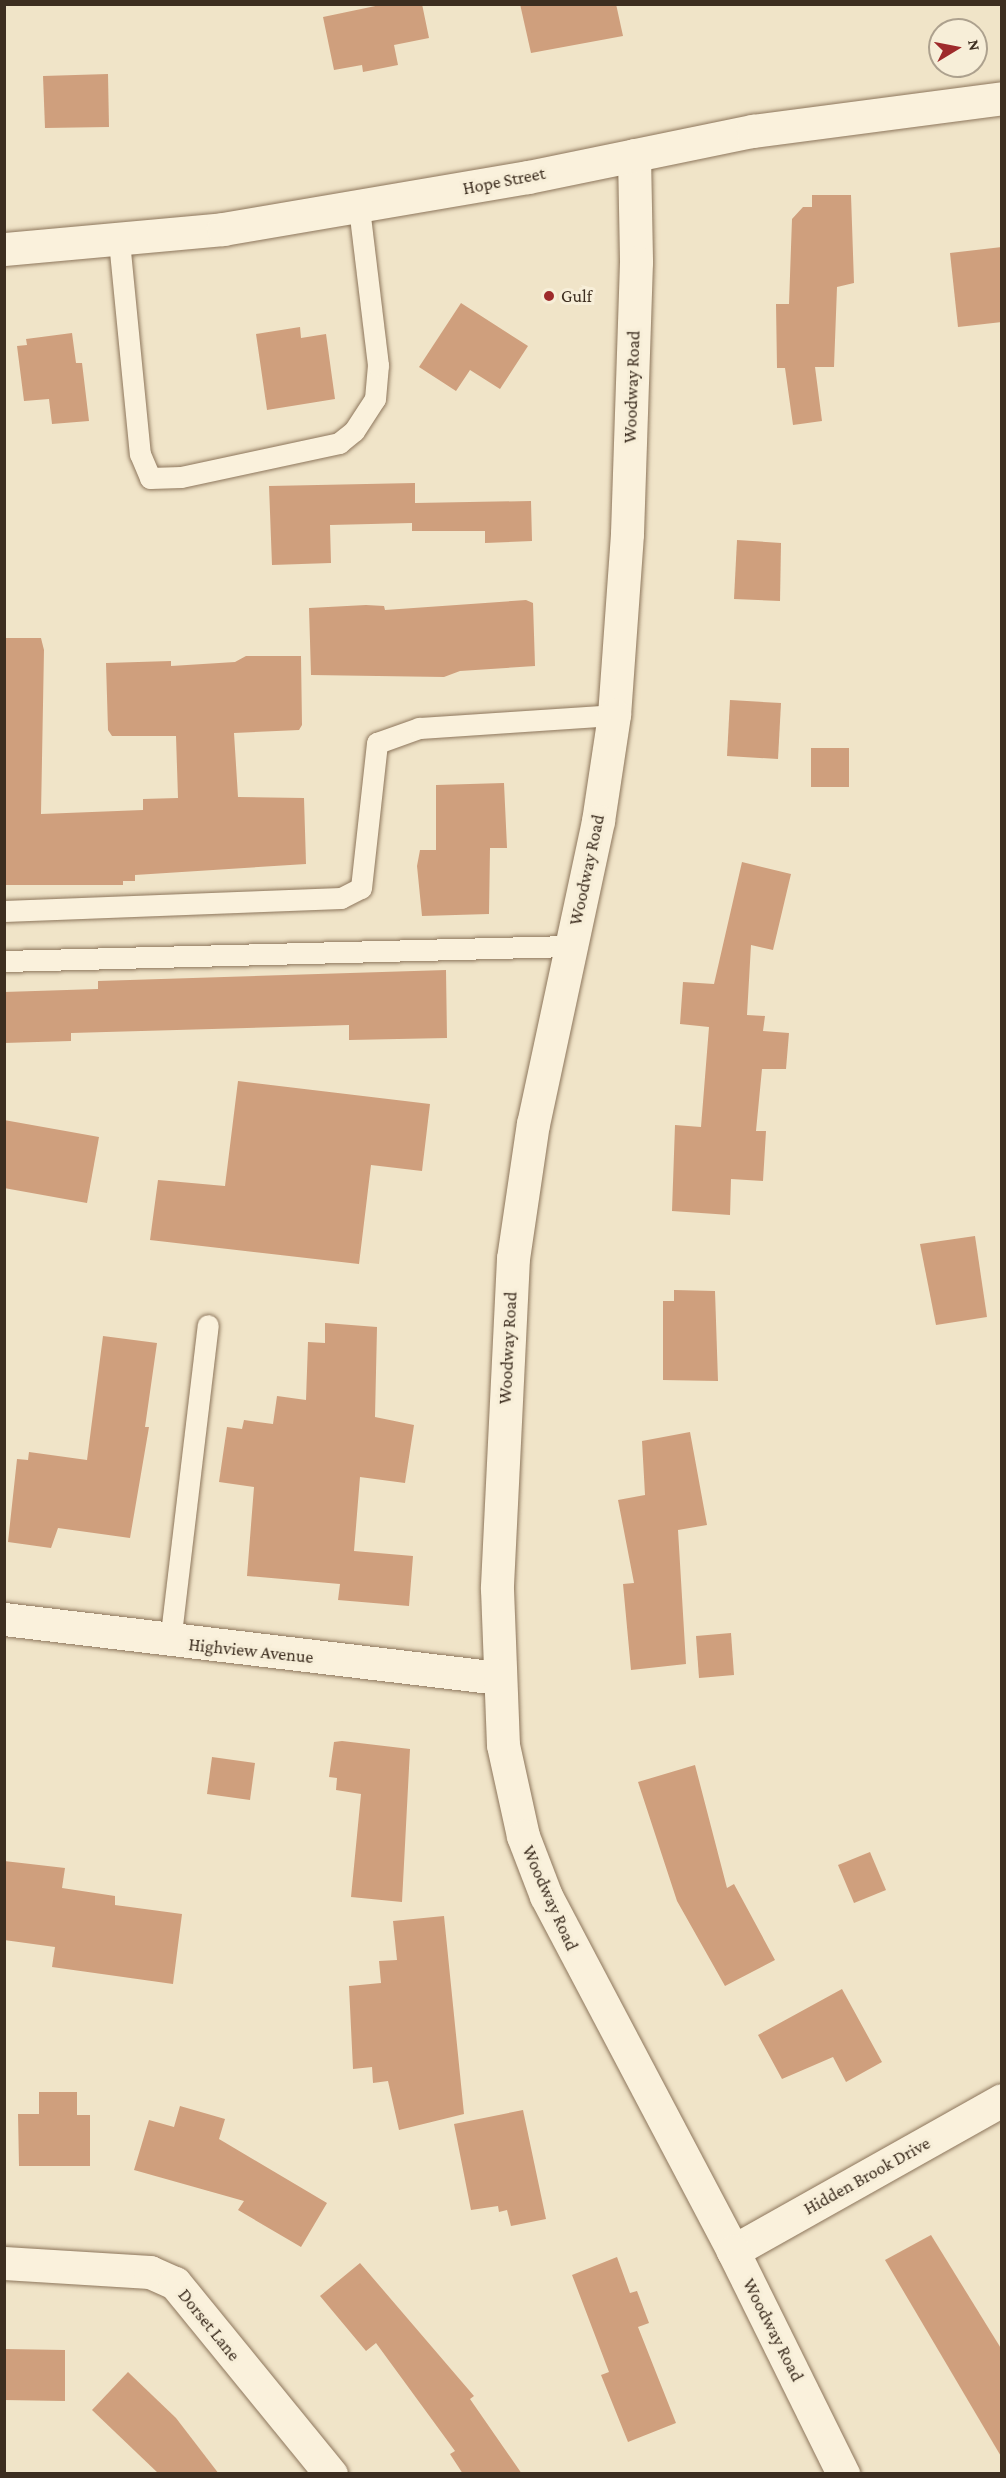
<!DOCTYPE html>
<style>
body{margin:0}
#map{position:relative;width:1006px;height:2478px;overflow:hidden;background:#f0e4c8;font-family:"Crimson Pro",serif}
div>[style]{position:absolute}
.building>*{inset:0;background:#cf9f7d}
.roads{filter:drop-shadow(0 0 2px #8d765c) drop-shadow(0 0 2px #8d765c)}
.lane>*{height:21px;margin:-10.5px;padding:0 10.5px;transform-origin:10.5px;border-radius:10.5px;background:#faf1dc}
.street>*{height:33px;margin:-16.5px;padding:0 16.5px;transform-origin:16.5px;border-radius:16.5px;background:#faf1dc}
.secondary>*{height:33px;margin:-16.5px;padding:0 16.5px;transform-origin:16.5px;border-radius:16.5px;background:#faf1dc}
.dots>*{width:16px;height:16px;translate:-50% -50%;box-sizing:border-box;border:3px solid #f7eed8;border-radius:50%}
span{translate:-50% -50%;white-space:nowrap;text-align:center;line-height:1.15;-webkit-text-stroke:6px #f7eed8;paint-order:stroke}
.street-label{font-size:18px;color:#3d2e20}
.poi-label{font-size:18px;color:#3d2e20}
.left{translate:0 -50%;text-align:left}
.frame{position:absolute;inset:0;border:6px solid #3d2e20;pointer-events:none}
.north{position:absolute;left:928px;top:18px;width:60px;height:60px;box-sizing:border-box;background:#f7eed8;border:2px solid #ada18e;border-radius:50%;rotate:80deg;font-size:16px;font-weight:700;line-height:24px;text-align:center;color:#3d2e20}
.north::after{content:'';display:block;margin:auto;width:21px;height:27px;background:#9e2a2b;clip-path:polygon(50% 0,100% 100%,50% 72%,0 100%)}
</style>
<div id="map">
<div class="building">
<i style="clip-path:polygon(385px 4px,422px 4px,429px 38px,394px 45px,398px 65px,363px 72px,362px 65px,334px 70px,323px 17px)"></i>
<i style="clip-path:polygon(520px 4px,616px 4px,623px 36px,531px 53px)"></i>
<i style="clip-path:polygon(108px 74px,109px 127px,45px 128px,43px 76px)"></i>
<i style="clip-path:polygon(812px 195px,851px 195px,854px 283px,837px 287px,834px 367px,815px 367px,822px 421px,793px 425px,785px 368px,777px 368px,776px 304px,789px 304px,792px 219px,803px 207px,812px 207px)"></i>
<i style="clip-path:polygon(1002px 247px,1002px 322px,958px 327px,950px 253px)"></i>
<i style="clip-path:polygon(461px 303px,528px 346px,500px 389px,470px 370px,456px 391px,419px 367px)"></i>
<i style="clip-path:polygon(300px 327px,301px 338px,326px 334px,335px 399px,267px 410px,256px 334px)"></i>
<i style="clip-path:polygon(72px 333px,76px 363px,82px 363px,89px 421px,52px 424px,49px 399px,24px 401px,17px 346px,27px 345px,26px 339px)"></i>
<i style="clip-path:polygon(415px 483px,415px 503px,531px 501px,532px 541px,485px 543px,485px 531px,412px 531px,412px 523px,330px 525px,331px 563px,272px 565px,269px 486px)"></i>
<i style="clip-path:polygon(737px 540px,781px 543px,780px 601px,734px 599px)"></i>
<i style="clip-path:polygon(526px 600px,533px 603px,535px 666px,460px 671px,444px 677px,311px 675px,309px 608px,366px 605px,384px 606px,385px 610px)"></i>
<i style="clip-path:polygon(4px 638px,41px 638px,44px 650px,41px 814px,143px 810px,143px 799px,178px 798px,176px 736px,112px 736px,108px 730px,106px 663px,171px 661px,171px 666px,235px 662px,246px 656px,301px 656px,302px 725px,299px 730px,234px 733px,238px 797px,304px 798px,306px 864px,135px 875px,135px 881px,123px 881px,123px 885px,4px 885px)"></i>
<i style="clip-path:polygon(730px 700px,781px 703px,778px 759px,727px 756px)"></i>
<i style="clip-path:polygon(811px 748px,849px 748px,849px 787px,811px 787px)"></i>
<i style="clip-path:polygon(504px 783px,507px 848px,490px 848px,489px 914px,422px 916px,417px 866px,420px 850px,436px 850px,436px 785px)"></i>
<i style="clip-path:polygon(742px 862px,791px 874px,773px 950px,751px 945px,747px 1015px,765px 1016px,763px 1031px,789px 1033px,786px 1069px,762px 1069px,756px 1131px,766px 1131px,763px 1181px,731px 1179px,730px 1215px,672px 1211px,675px 1125px,701px 1127px,709px 1027px,680px 1024px,683px 982px,714px 984px)"></i>
<i style="clip-path:polygon(446px 970px,447px 1038px,349px 1040px,349px 1025px,71px 1033px,71px 1041px,4px 1043px,4px 992px,98px 989px,98px 981px)"></i>
<i style="clip-path:polygon(238px 1081px,430px 1104px,422px 1171px,371px 1165px,359px 1264px,150px 1240px,158px 1180px,225px 1186px)"></i>
<i style="clip-path:polygon(4px 1120px,99px 1137px,87px 1203px,4px 1188px)"></i>
<i style="clip-path:polygon(975px 1236px,987px 1317px,936px 1325px,920px 1244px)"></i>
<i style="clip-path:polygon(674px 1290px,715px 1291px,718px 1381px,663px 1380px,663px 1301px,674px 1301px)"></i>
<i style="clip-path:polygon(325px 1323px,377px 1327px,375px 1417px,414px 1425px,405px 1483px,360px 1477px,354px 1551px,413px 1556px,409px 1606px,338px 1600px,340px 1584px,247px 1576px,254px 1487px,219px 1482px,227px 1427px,242px 1429px,244px 1420px,273px 1424px,277px 1396px,306px 1400px,308px 1342px,325px 1343px)"></i>
<i style="clip-path:polygon(103px 1336px,157px 1343px,145px 1427px,149px 1427px,130px 1538px,58px 1528px,51px 1548px,8px 1542px,17px 1459px,28px 1460px,29px 1452px,87px 1460px)"></i>
<i style="clip-path:polygon(690px 1432px,707px 1525px,678px 1530px,686px 1664px,631px 1670px,623px 1584px,634px 1583px,618px 1500px,645px 1495px,642px 1441px)"></i>
<i style="clip-path:polygon(731px 1633px,734px 1675px,699px 1678px,696px 1636px)"></i>
<i style="clip-path:polygon(342px 1741px,410px 1749px,402px 1902px,351px 1897px,361px 1794px,336px 1790px,337px 1778px,329px 1777px,334px 1742px)"></i>
<i style="clip-path:polygon(212px 1757px,255px 1763px,250px 1800px,207px 1794px)"></i>
<i style="clip-path:polygon(695px 1765px,727px 1888px,734px 1884px,775px 1960px,725px 1986px,677px 1901px,638px 1782px)"></i>
<i style="clip-path:polygon(870px 1852px,886px 1890px,854px 1903px,838px 1865px)"></i>
<i style="clip-path:polygon(4px 1861px,65px 1868px,62px 1888px,115px 1896px,115px 1905px,182px 1914px,173px 1984px,52px 1967px,55px 1947px,4px 1940px)"></i>
<i style="clip-path:polygon(444px 1916px,464px 2114px,399px 2130px,388px 2081px,373px 2083px,372px 2067px,353px 2069px,349px 1986px,381px 1983px,379px 1961px,397px 1960px,393px 1921px)"></i>
<i style="clip-path:polygon(842px 1989px,882px 2062px,846px 2082px,833px 2057px,782px 2079px,758px 2035px)"></i>
<i style="clip-path:polygon(39px 2092px,77px 2092px,77px 2115px,90px 2115px,90px 2166px,19px 2166px,18px 2114px,39px 2114px)"></i>
<i style="clip-path:polygon(180px 2106px,225px 2119px,219px 2139px,327px 2203px,301px 2247px,238px 2210px,244px 2201px,134px 2170px,149px 2120px,174px 2127px)"></i>
<i style="clip-path:polygon(523px 2110px,546px 2219px,511px 2226px,507px 2210px,499px 2212px,498px 2206px,471px 2210px,454px 2124px)"></i>
<i style="clip-path:polygon(931px 2235px,1002px 2350px,1002px 2458px,885px 2260px)"></i>
<i style="clip-path:polygon(617px 2257px,630px 2293px,637px 2291px,649px 2323px,638px 2327px,676px 2423px,628px 2442px,601px 2375px,609px 2372px,572px 2275px)"></i>
<i style="clip-path:polygon(360px 2263px,474px 2396px,470px 2399px,522px 2474px,463px 2474px,450px 2454px,455px 2451px,376px 2343px,366px 2351px,320px 2296px)"></i>
<i style="clip-path:polygon(4px 2349px,65px 2350px,65px 2401px,4px 2400px)"></i>
<i style="clip-path:polygon(128px 2372px,176px 2418px,219px 2474px,159px 2474px,92px 2410px)"></i>
</div>
<div class="roads">
<div class="lane">
<i style="left:119px;top:241px;width:214px;rotate:84.4deg"></i>
<i style="left:140px;top:454px;width:26px;rotate:67deg"></i>
<i style="left:150px;top:478px;width:31px;rotate:-2deg"></i>
<i style="left:181px;top:477px;width:162px;rotate:-12.1deg"></i>
<i style="left:339px;top:443px;width:19px;rotate:-39deg"></i>
<i style="left:354px;top:431px;width:38px;rotate:-57deg"></i>
<i style="left:375px;top:399px;width:34px;rotate:-85deg"></i>
<i style="left:378px;top:365px;width:158px;rotate:-96.9deg"></i>
<i style="left:4px;top:911px;width:337px;rotate:-2.2deg"></i>
<i style="left:341px;top:898px;width:22px;rotate:-27deg"></i>
<i style="left:361px;top:888px;width:146px;rotate:-83.7deg"></i>
<i style="left:377px;top:743px;width:45px;rotate:-19.7deg"></i>
<i style="left:419px;top:728px;width:195px;rotate:-3.8deg"></i>
<i style="left:4px;top:961px;width:567px;rotate:-1.52deg"></i>
<i style="left:170px;top:1642px;width:319px;rotate:-83.2deg"></i>
</div>
<div class="street">
<i style="left:4px;top:1619px;width:497px;rotate:6.8deg"></i>
<i style="left:733px;top:2251px;width:308px;rotate:-29.3deg"></i>
<i style="left:4px;top:2263px;width:146px;rotate:3.5deg"></i>
<i style="left:150px;top:2272px;width:27px;rotate:24deg"></i>
<i style="left:175px;top:2283px;width:247px;rotate:50.8deg"></i>
</div>
<div class="secondary">
<i style="left:634px;top:155px;width:107px;rotate:88.9deg"></i>
<i style="left:636px;top:262px;width:272px;rotate:91.9deg"></i>
<i style="left:627px;top:534px;width:181px;rotate:94.1deg"></i>
<i style="left:614px;top:715px;width:107px;rotate:98.6deg"></i>
<i style="left:598px;top:821px;width:309px;rotate:102.1deg"></i>
<i style="left:533px;top:1123px;width:136px;rotate:98.4deg"></i>
<i style="left:513px;top:1258px;width:331px;rotate:92.8deg"></i>
<i style="left:497px;top:1589px;width:156px;rotate:87.8deg"></i>
<i style="left:503px;top:1745px;width:93px;rotate:77.6deg"></i>
<i style="left:523px;top:1836px;width:64px;rotate:69deg"></i>
<i style="left:546px;top:1896px;width:401px;rotate:62.2deg"></i>
<i style="left:733px;top:2251px;width:249px;rotate:63.7deg"></i>
<i style="left:4px;top:249px;width:220px;rotate:-5.2deg"></i>
<i style="left:223px;top:229px;width:309px;rotate:-9.7deg"></i>
<i style="left:528px;top:177px;width:230px;rotate:-11.6deg"></i>
<i style="left:753px;top:131px;width:251px;rotate:-7.5deg"></i>
</div>
</div>
<div class="dots">
<i style="left:549px;top:296px;background:#9e2a2b"></i>
</div>
<div class="street-label">
<span style="left:504px;top:181px;rotate:-11deg">Hope Street</span>
<span style="left:632px;top:387px;rotate:-88deg">Woodway Road</span>
<span style="left:587px;top:870px;rotate:-78deg">Woodway Road</span>
<span style="left:508px;top:1348px;rotate:-87deg">Woodway Road</span>
<span style="left:251px;top:1651px;rotate:6deg">Highview Avenue</span>
<span style="left:550px;top:1898px;rotate:66deg">Woodway Road</span>
<span style="left:867px;top:2176px;rotate:-29deg">Hidden Brook Drive</span>
<span style="left:209px;top:2325px;rotate:51deg">Dorset Lane</span>
<span style="left:773px;top:2330px;rotate:63deg">Woodway Road</span>
</div>
<div class="poi-label">
<span class="left" style="left:561px;top:296px">Gulf</span>
</div>
<div class="frame"></div>
<div class="north">N</div>
</div>
